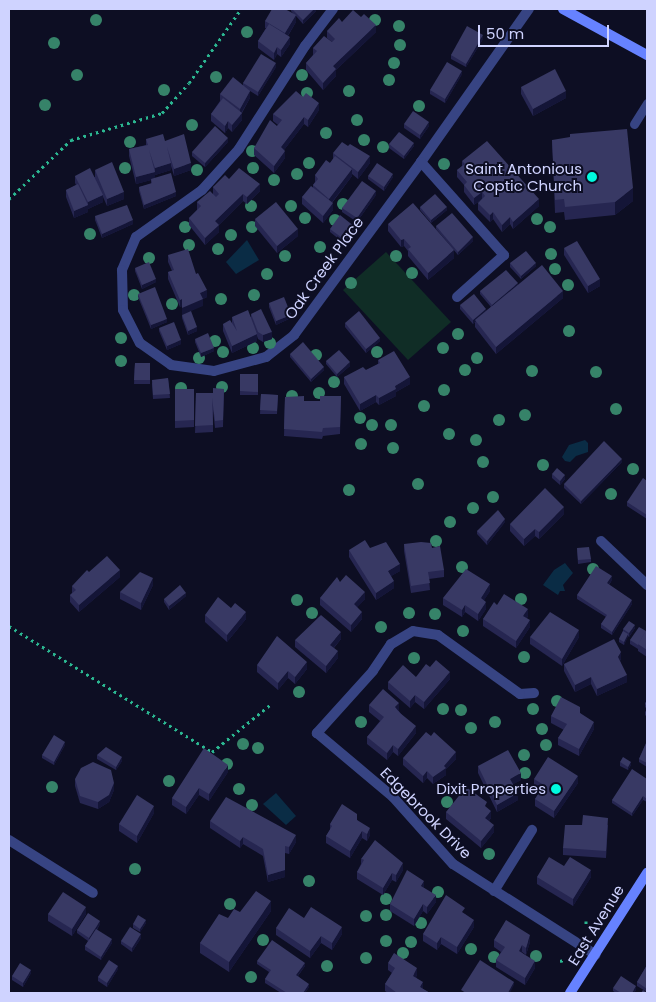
<!DOCTYPE html>
<style>
body{margin:0}
#map{position:relative;width:656px;height:1002px;overflow:hidden;background:#0d0e23;font-family:Poppins,sans-serif}
div>[style]{position:absolute}
.green>*{inset:0;background:#102d26}
.water>*{inset:0;background:#0a2c45}
.path>*{height:3px;margin-top:-1.5px;transform-origin:0;background:repeating-linear-gradient(90deg,#2bb791 0 2.5px,transparent 0 6.5px)}
.lane>*{height:9px;margin:-4.5px;padding:0 4.5px;transform-origin:4.5px;border-radius:4.5px;background:#374483}
.street>*{height:10px;margin:-5px;padding:0 5px;transform-origin:5px;border-radius:5px;background:#374483}
.secondary>*{height:10px;margin:-5px;padding:0 5px;transform-origin:5px;border-radius:5px;background:#6682ff}
.trees>*{width:12px;height:12px;margin:-6px;border-radius:50%;background:#368369}
.wall>*{inset:0;background:#262651}
.shaded-wall>*{inset:0;background:#141537}
.building>*{inset:0;background:#383964}
.dots>*{width:14px;height:14px;translate:-50% -50%;box-sizing:border-box;border:2px solid #0d0e23;border-radius:50%}
span{translate:-50% -50%;white-space:nowrap;text-align:center;line-height:1.15;-webkit-text-stroke:4px #0d0e23;paint-order:stroke}
.poi-label{font-size:15px;color:#cfd3ff}
.right{translate:-100% -50%;text-align:right}
.street-label{font-size:15px;color:#cfd3ff}
.frame{position:absolute;inset:0;border:10px solid #cfd3ff;pointer-events:none}
.scale{position:absolute;left:478px;top:25px;width:131px;height:22px;box-sizing:border-box;border:2px solid #cfd3ff;border-top:0;padding-left:6px;font-size:15px;line-height:18px;white-space:nowrap;color:#cfd3ff;-webkit-text-stroke:4px #0d0e23;paint-order:stroke}
</style>
<div id="map">
<div class="green">
<i style="clip-path:polygon(386px 252px,451px 322px,408px 360px,343px 290px)"></i>
</div>
<div class="water">
<i style="clip-path:polygon(247px 240px,259px 260px,236px 274px,226px 262px)"></i>
<i style="clip-path:polygon(585px 440px,588px 443px,588px 452px,576px 456px,570px 462px,565px 461px,562px 457px,569px 445px)"></i>
<i style="clip-path:polygon(565px 563px,573px 573px,563px 585px,565px 591px,560px 591px,558px 595px,543px 585px,554px 570px)"></i>
<i style="clip-path:polygon(276px 793px,296px 816px,286px 825px,263px 804px)"></i>
</div>
<div class="path">
<i style="left:9px;top:199px;width:86px;rotate:-43.6deg"></i>
<i style="left:71px;top:140px;width:95px;rotate:-16.5deg"></i>
<i style="left:162px;top:113px;width:40px;rotate:-48deg"></i>
<i style="left:189px;top:83px;width:90px;rotate:-54.9deg"></i>
<i style="left:9px;top:626px;width:239px;rotate:31.8deg"></i>
<i style="left:212px;top:752px;width:76px;rotate:-39.1deg"></i>
<i style="left:586px;top:921px;width:4px;rotate:90deg"></i>
<i style="left:560px;top:961px;width:4px;rotate:-14deg"></i>
</div>
<div class="lane">
<i style="left:634px;top:124px;width:25px;rotate:-58deg"></i>
</div>
<div class="street">
<i style="left:333px;top:9px;width:46px;rotate:127.1deg"></i>
<i style="left:305px;top:46px;width:122px;rotate:122.7deg"></i>
<i style="left:239px;top:149px;width:55px;rotate:132.1deg"></i>
<i style="left:202px;top:190px;width:81px;rotate:144.5deg"></i>
<i style="left:136px;top:237px;width:36px;rotate:113deg"></i>
<i style="left:122px;top:270px;width:40px;rotate:88.6deg"></i>
<i style="left:123px;top:310px;width:37px;rotate:63deg"></i>
<i style="left:140px;top:343px;width:38px;rotate:35deg"></i>
<i style="left:171px;top:365px;width:43px;rotate:7.9deg"></i>
<i style="left:214px;top:371px;width:54px;rotate:-15.1deg"></i>
<i style="left:266px;top:357px;width:36px;rotate:-38deg"></i>
<i style="left:294px;top:335px;width:215px;rotate:-53.7deg"></i>
<i style="left:421px;top:162px;width:187px;rotate:-54.8deg"></i>
<i style="left:421px;top:162px;width:125px;rotate:48.3deg"></i>
<i style="left:504px;top:255px;width:63px;rotate:138.2deg"></i>
<i style="left:601px;top:541px;width:64px;rotate:43.7deg"></i>
<i style="left:534px;top:693px;width:14px;rotate:176deg"></i>
<i style="left:520px;top:694px;width:101px;rotate:-144.3deg"></i>
<i style="left:438px;top:635px;width:25px;rotate:-171deg"></i>
<i style="left:413px;top:631px;width:26px;rotate:149deg"></i>
<i style="left:391px;top:644px;width:32px;rotate:124deg"></i>
<i style="left:373px;top:671px;width:84px;rotate:132.1deg"></i>
<i style="left:317px;top:733px;width:99px;rotate:40.1deg"></i>
<i style="left:393px;top:797px;width:90px;rotate:48.2deg"></i>
<i style="left:453px;top:864px;width:169px;rotate:32.5deg"></i>
<i style="left:9px;top:840px;width:99px;rotate:32.2deg"></i>
<i style="left:494px;top:891px;width:72px;rotate:-58.1deg"></i>
</div>
<div class="secondary">
<i style="left:563px;top:9px;width:96px;rotate:28.7deg"></i>
<i style="left:570px;top:993px;width:143px;rotate:-57.3deg"></i>
</div>
<div class="trees">
<i style="left:96px;top:20px"></i>
<i style="left:375px;top:20px"></i>
<i style="left:399px;top:26px"></i>
<i style="left:247px;top:32px"></i>
<i style="left:54px;top:43px"></i>
<i style="left:400px;top:45px"></i>
<i style="left:394px;top:63px"></i>
<i style="left:77px;top:75px"></i>
<i style="left:302px;top:75px"></i>
<i style="left:216px;top:77px"></i>
<i style="left:389px;top:80px"></i>
<i style="left:164px;top:90px"></i>
<i style="left:349px;top:91px"></i>
<i style="left:307px;top:93px"></i>
<i style="left:45px;top:105px"></i>
<i style="left:419px;top:106px"></i>
<i style="left:357px;top:120px"></i>
<i style="left:192px;top:125px"></i>
<i style="left:326px;top:133px"></i>
<i style="left:364px;top:140px"></i>
<i style="left:130px;top:142px"></i>
<i style="left:383px;top:147px"></i>
<i style="left:252px;top:151px"></i>
<i style="left:309px;top:163px"></i>
<i style="left:444px;top:164px"></i>
<i style="left:125px;top:168px"></i>
<i style="left:253px;top:168px"></i>
<i style="left:197px;top:170px"></i>
<i style="left:297px;top:174px"></i>
<i style="left:274px;top:180px"></i>
<i style="left:343px;top:204px"></i>
<i style="left:251px;top:206px"></i>
<i style="left:291px;top:206px"></i>
<i style="left:305px;top:218px"></i>
<i style="left:537px;top:219px"></i>
<i style="left:335px;top:220px"></i>
<i style="left:185px;top:227px"></i>
<i style="left:252px;top:227px"></i>
<i style="left:550px;top:227px"></i>
<i style="left:90px;top:234px"></i>
<i style="left:231px;top:235px"></i>
<i style="left:189px;top:245px"></i>
<i style="left:320px;top:247px"></i>
<i style="left:218px;top:249px"></i>
<i style="left:551px;top:254px"></i>
<i style="left:285px;top:256px"></i>
<i style="left:396px;top:256px"></i>
<i style="left:149px;top:258px"></i>
<i style="left:555px;top:269px"></i>
<i style="left:412px;top:273px"></i>
<i style="left:267px;top:274px"></i>
<i style="left:351px;top:283px"></i>
<i style="left:568px;top:285px"></i>
<i style="left:134px;top:295px"></i>
<i style="left:254px;top:295px"></i>
<i style="left:221px;top:299px"></i>
<i style="left:172px;top:304px"></i>
<i style="left:569px;top:331px"></i>
<i style="left:458px;top:334px"></i>
<i style="left:121px;top:338px"></i>
<i style="left:215px;top:341px"></i>
<i style="left:270px;top:343px"></i>
<i style="left:253px;top:348px"></i>
<i style="left:443px;top:348px"></i>
<i style="left:223px;top:352px"></i>
<i style="left:377px;top:352px"></i>
<i style="left:316px;top:355px"></i>
<i style="left:199px;top:358px"></i>
<i style="left:477px;top:358px"></i>
<i style="left:121px;top:361px"></i>
<i style="left:465px;top:370px"></i>
<i style="left:532px;top:371px"></i>
<i style="left:596px;top:372px"></i>
<i style="left:334px;top:382px"></i>
<i style="left:222px;top:387px"></i>
<i style="left:181px;top:388px"></i>
<i style="left:444px;top:390px"></i>
<i style="left:319px;top:393px"></i>
<i style="left:292px;top:396px"></i>
<i style="left:424px;top:406px"></i>
<i style="left:616px;top:409px"></i>
<i style="left:525px;top:415px"></i>
<i style="left:360px;top:418px"></i>
<i style="left:499px;top:420px"></i>
<i style="left:372px;top:425px"></i>
<i style="left:391px;top:425px"></i>
<i style="left:449px;top:434px"></i>
<i style="left:476px;top:440px"></i>
<i style="left:361px;top:444px"></i>
<i style="left:393px;top:448px"></i>
<i style="left:483px;top:462px"></i>
<i style="left:543px;top:465px"></i>
<i style="left:633px;top:469px"></i>
<i style="left:418px;top:484px"></i>
<i style="left:349px;top:490px"></i>
<i style="left:611px;top:494px"></i>
<i style="left:493px;top:497px"></i>
<i style="left:473px;top:508px"></i>
<i style="left:450px;top:522px"></i>
<i style="left:436px;top:541px"></i>
<i style="left:462px;top:567px"></i>
<i style="left:593px;top:569px"></i>
<i style="left:521px;top:599px"></i>
<i style="left:297px;top:600px"></i>
<i style="left:312px;top:613px"></i>
<i style="left:409px;top:613px"></i>
<i style="left:435px;top:614px"></i>
<i style="left:381px;top:627px"></i>
<i style="left:463px;top:631px"></i>
<i style="left:524px;top:657px"></i>
<i style="left:414px;top:658px"></i>
<i style="left:299px;top:692px"></i>
<i style="left:557px;top:701px"></i>
<i style="left:443px;top:709px"></i>
<i style="left:533px;top:709px"></i>
<i style="left:461px;top:710px"></i>
<i style="left:361px;top:722px"></i>
<i style="left:495px;top:722px"></i>
<i style="left:471px;top:728px"></i>
<i style="left:542px;top:729px"></i>
<i style="left:243px;top:744px"></i>
<i style="left:546px;top:745px"></i>
<i style="left:258px;top:748px"></i>
<i style="left:524px;top:755px"></i>
<i style="left:227px;top:764px"></i>
<i style="left:525px;top:773px"></i>
<i style="left:169px;top:781px"></i>
<i style="left:52px;top:787px"></i>
<i style="left:239px;top:789px"></i>
<i style="left:447px;top:802px"></i>
<i style="left:252px;top:805px"></i>
<i style="left:489px;top:854px"></i>
<i style="left:135px;top:869px"></i>
<i style="left:309px;top:881px"></i>
<i style="left:438px;top:892px"></i>
<i style="left:386px;top:899px"></i>
<i style="left:230px;top:904px"></i>
<i style="left:386px;top:915px"></i>
<i style="left:366px;top:916px"></i>
<i style="left:421px;top:923px"></i>
<i style="left:263px;top:940px"></i>
<i style="left:386px;top:941px"></i>
<i style="left:411px;top:942px"></i>
<i style="left:471px;top:949px"></i>
<i style="left:403px;top:953px"></i>
<i style="left:536px;top:956px"></i>
<i style="left:494px;top:957px"></i>
<i style="left:366px;top:958px"></i>
<i style="left:327px;top:966px"></i>
<i style="left:251px;top:977px"></i>
</div>
<div class="wall">
<i style="clip-path:polygon(291px 9px,316px 9px,316px 11px,303px 24px,296px 16px,296px 22px,288px 36px,290px 44px,281px 57px,277px 54px,274px 60px,258px 48px,258px 41px,266px 28px,265px 28px,265px 21px,294px 15px,291px 11px)"></i>
<i style="clip-path:polygon(342px 22px,376px 32px,336px 70px,336px 76px,323px 90px,306px 70px,306px 63px,313px 55px,313px 48px,332px 42px,327px 38px,327px 31px)"></i>
<i style="clip-path:polygon(483px 39px,466px 67px,451px 59px,451px 55px)"></i>
<i style="clip-path:polygon(276px 67px,258px 96px,250px 91px,250px 98px,242px 113px,242px 120px,232px 132px,228px 128px,225px 133px,211px 121px,211px 114px,220px 101px,220px 94px,243px 85px,243px 83px)"></i>
<i style="clip-path:polygon(462px 74px,445px 103px,430px 94px,430px 90px)"></i>
<i style="clip-path:polygon(521px 87px,566px 98px,533px 116px,521px 94px)"></i>
<i style="clip-path:polygon(319px 110px,308px 127px,304px 124px,284px 150px,285px 158px,274px 173px,254px 155px,254px 148px,278px 125px,273px 121px,273px 114px)"></i>
<i style="clip-path:polygon(404px 124px,429px 126px,420px 139px,404px 128px)"></i>
<i style="clip-path:polygon(146px 139px,165px 141px,191px 170px,174px 176px,171px 166px,171px 170px,155px 175px,155px 174px,155px 178px,176px 196px,144px 209px,139px 191px,139px 187px,151px 184px,151px 180px,136px 184px,129px 156px,129px 149px,146px 145px)"></i>
<i style="clip-path:polygon(552px 140px,633px 201px,615px 215px,565px 220px,564px 212px,555px 213px)"></i>
<i style="clip-path:polygon(228px 142px,205px 167px,192px 156px,192px 152px)"></i>
<i style="clip-path:polygon(389px 144px,414px 146px,404px 159px,389px 148px)"></i>
<i style="clip-path:polygon(333px 153px,370px 163px,358px 179px,352px 174px,352px 176px,332px 203px,333px 210px,323px 223px,302px 204px,302px 197px,313px 188px,313px 185px,315px 182px,315px 175px,330px 163px,333px 159px)"></i>
<i style="clip-path:polygon(462px 161px,539px 206px,513px 229px,510px 224px,502px 232px,493px 219px,490px 222px,478px 210px,478px 203px,481px 200px,474px 205px,464px 192px,464px 185px,457px 177px,457px 170px,462px 166px)"></i>
<i style="clip-path:polygon(95px 170px,124px 199px,107px 206px,103px 197px,103px 202px,88px 209px,88px 208px,88px 212px,74px 218px,66px 197px,66px 190px,76px 185px,75px 183px,75px 176px,95px 177px)"></i>
<i style="clip-path:polygon(368px 176px,393px 177px,384px 191px,368px 179px)"></i>
<i style="clip-path:polygon(229px 179px,260px 191px,247px 204px,243px 201px,219px 225px,219px 232px,205px 245px,189px 225px,189px 218px,197px 210px,197px 202px,213px 194px,213px 187px)"></i>
<i style="clip-path:polygon(376px 195px,357px 222px,342px 212px,342px 208px)"></i>
<i style="clip-path:polygon(420px 207px,447px 210px,431px 223px,420px 210px)"></i>
<i style="clip-path:polygon(95px 216px,133px 224px,102px 238px,95px 220px)"></i>
<i style="clip-path:polygon(255px 219px,298px 236px,277px 253px,255px 226px)"></i>
<i style="clip-path:polygon(388px 224px,454px 258px,428px 280px,408px 256px,408px 251px,404px 246px,401px 247px,388px 231px)"></i>
<i style="clip-path:polygon(436px 226px,473px 241px,458px 255px,436px 229px)"></i>
<i style="clip-path:polygon(330px 229px,355px 231px,345px 244px,330px 232px)"></i>
<i style="clip-path:polygon(564px 248px,600px 286px,588px 293px,564px 255px)"></i>
<i style="clip-path:polygon(168px 255px,196px 274px,207px 297px,203px 299px,203px 306px,182px 306px,180px 307px,168px 279px,168px 272px,172px 271px,168px 262px)"></i>
<i style="clip-path:polygon(510px 263px,536px 266px,521px 279px,510px 267px)"></i>
<i style="clip-path:polygon(135px 268px,156px 282px,142px 289px,135px 271px)"></i>
<i style="clip-path:polygon(518px 285px,563px 298px,496px 354px,475px 327px,475px 322px,473px 324px,460px 309px,460px 305px,486px 311px,491px 307px,480px 294px,480px 291px)"></i>
<i style="clip-path:polygon(138px 294px,167px 322px,151px 329px,138px 297px)"></i>
<i style="clip-path:polygon(269px 303px,291px 318px,276px 325px,269px 307px)"></i>
<i style="clip-path:polygon(251px 314px,272px 339px,263px 342px,258px 339px,257px 336px,257px 341px,232px 353px,223px 331px,223px 324px,232px 323px,232px 317px,251px 317px)"></i>
<i style="clip-path:polygon(182px 315px,197px 331px,188px 335px,182px 318px)"></i>
<i style="clip-path:polygon(345px 323px,380px 341px,366px 353px,345px 327px)"></i>
<i style="clip-path:polygon(159px 328px,181px 344px,167px 350px,159px 331px)"></i>
<i style="clip-path:polygon(195px 339px,214px 351px,201px 357px,195px 342px)"></i>
<i style="clip-path:polygon(290px 354px,324px 370px,311px 382px,290px 357px)"></i>
<i style="clip-path:polygon(378px 360px,410px 384px,396px 392px,396px 396px,379px 405px,376px 402px,360px 411px,344px 384px,344px 377px,366px 370px,378px 364px)"></i>
<i style="clip-path:polygon(326px 361px,350px 366px,337px 377px,326px 364px)"></i>
<i style="clip-path:polygon(135px 363px,150px 363px,150px 384px,134px 384px)"></i>
<i style="clip-path:polygon(240px 374px,258px 374px,258px 395px,240px 395px)"></i>
<i style="clip-path:polygon(168px 378px,170px 398px,153px 399px,152px 383px)"></i>
<i style="clip-path:polygon(175px 389px,194px 389px,194px 427px,175px 428px)"></i>
<i style="clip-path:polygon(224px 389px,223px 427px,215px 428px,213px 410px,213px 432px,195px 433px,196px 393px,213px 393px)"></i>
<i style="clip-path:polygon(261px 394px,278px 395px,277px 414px,260px 414px)"></i>
<i style="clip-path:polygon(341px 396px,340px 434px,323px 436px,322px 439px,284px 436px,285px 397px,304px 401px,320px 401px)"></i>
<i style="clip-path:polygon(622px 462px,581px 504px,564px 488px,564px 484px)"></i>
<i style="clip-path:polygon(552px 474px,565px 479px,560px 485px,552px 478px)"></i>
<i style="clip-path:polygon(647px 481px,647px 519px,627px 506px,627px 502px)"></i>
<i style="clip-path:polygon(564px 514px,539px 539px,535px 536px,524px 546px,510px 531px,510px 524px)"></i>
<i style="clip-path:polygon(505px 522px,487px 545px,477px 534px,477px 531px)"></i>
<i style="clip-path:polygon(404px 544px,432px 548px,444px 570px,444px 577px,429px 579px,430px 590px,411px 593px,404px 551px)"></i>
<i style="clip-path:polygon(370px 548px,400px 571px,391px 576px,394px 588px,376px 600px,349px 557px,349px 550px)"></i>
<i style="clip-path:polygon(577px 548px,591px 559px,591px 562px,578px 564px)"></i>
<i style="clip-path:polygon(120px 577px,79px 612px,70px 602px,70px 595px,72px 593px,72px 586px)"></i>
<i style="clip-path:polygon(612px 580px,609px 585px,632px 604px,612px 635px,601px 628px,601px 624px,606px 617px,577px 599px,577px 595px)"></i>
<i style="clip-path:polygon(340px 582px,365px 599px,357px 607px,362px 619px,351px 632px,320px 605px,320px 598px)"></i>
<i style="clip-path:polygon(153px 585px,141px 610px,120px 599px,120px 592px)"></i>
<i style="clip-path:polygon(490px 591px,484px 600px,486px 609px,478px 621px,465px 612px,462px 617px,443px 605px,443px 598px)"></i>
<i style="clip-path:polygon(186px 596px,169px 610px,164px 602px,164px 599px)"></i>
<i style="clip-path:polygon(497px 605px,528px 616px,527px 618px,530px 627px,516px 648px,483px 626px,483px 619px)"></i>
<i style="clip-path:polygon(231px 608px,246px 619px,227px 642px,205px 622px,205px 615px)"></i>
<i style="clip-path:polygon(635px 628px,629px 637px,628px 636px,624px 645px,619px 642px,619px 639px,623px 631px,623px 629px)"></i>
<i style="clip-path:polygon(647px 629px,647px 657px,638px 651px,638px 649px,630px 644px,630px 640px,646px 631px)"></i>
<i style="clip-path:polygon(530px 637px,579px 637px,562px 666px,530px 644px)"></i>
<i style="clip-path:polygon(341px 639px,334px 648px,338px 658px,326px 673px,295px 647px,295px 640px)"></i>
<i style="clip-path:polygon(621px 659px,620px 661px,627px 682px,597px 696px,591px 684px,575px 692px,564px 671px,564px 664px)"></i>
<i style="clip-path:polygon(257px 665px,307px 669px,295px 684px,288px 678px,278px 690px,257px 672px)"></i>
<i style="clip-path:polygon(430px 667px,450px 679px,424px 709px,415px 702px,410px 708px,388px 689px,388px 682px,416px 677px)"></i>
<i style="clip-path:polygon(647px 699px,647px 717px,645px 715px,645px 712px,647px 709px,645px 707px,645px 704px)"></i>
<i style="clip-path:polygon(369px 705px,399px 710px,398px 710px,416px 733px,398px 756px,393px 752px,387px 760px,367px 744px,367px 737px,380px 721px,369px 712px)"></i>
<i style="clip-path:polygon(580px 713px,594px 729px,579px 756px,558px 745px,558px 738px,564px 730px,551px 723px,551px 716px)"></i>
<i style="clip-path:polygon(647px 741px,647px 767px,639px 762px,639px 759px)"></i>
<i style="clip-path:polygon(65px 745px,54px 765px,42px 758px,42px 755px)"></i>
<i style="clip-path:polygon(97px 755px,122px 761px,116px 770px,97px 759px)"></i>
<i style="clip-path:polygon(403px 758px,456px 759px,446px 769px,446px 775px,433px 784px,427px 778px,423px 783px,403px 765px)"></i>
<i style="clip-path:polygon(620px 762px,631px 765px,628px 770px,620px 766px)"></i>
<i style="clip-path:polygon(478px 766px,521px 780px,513px 784px,518px 800px,497px 812px,478px 773px)"></i>
<i style="clip-path:polygon(228px 772px,209px 801px,199px 795px,186px 814px,172px 805px,172px 798px)"></i>
<i style="clip-path:polygon(75px 779px,114px 790px,109px 802px,98px 809px,80px 803px,75px 786px)"></i>
<i style="clip-path:polygon(534px 779px,578px 783px,554px 818px,535px 806px,535px 799px,541px 790px,534px 786px)"></i>
<i style="clip-path:polygon(647px 779px,647px 802px,643px 800px,632px 816px,612px 803px,612px 800px)"></i>
<i style="clip-path:polygon(487px 808px,491px 818px,489px 821px,494px 832px,481px 848px,446px 819px,446px 812px)"></i>
<i style="clip-path:polygon(154px 813px,137px 843px,119px 831px,119px 824px)"></i>
<i style="clip-path:polygon(357px 820px,370px 835px,367px 841px,362px 838px,350px 858px,326px 843px,326px 836px,330px 830px,330px 824px)"></i>
<i style="clip-path:polygon(210px 821px,296px 842px,289px 854px,285px 853px,285px 877px,268px 882px,263px 856px,243px 844px,240px 848px,210px 828px)"></i>
<i style="clip-path:polygon(582px 825px,608px 825px,606px 858px,563px 855px,563px 848px)"></i>
<i style="clip-path:polygon(361px 859px,403px 870px,396px 882px,392px 880px,383px 895px,357px 879px,357px 872px,361px 864px)"></i>
<i style="clip-path:polygon(564px 866px,591px 877px,573px 906px,537px 884px,537px 877px)"></i>
<i style="clip-path:polygon(424px 888px,436px 902px,427px 914px,423px 911px,414px 926px,390px 911px,390px 904px)"></i>
<i style="clip-path:polygon(271px 911px,229px 972px,200px 953px,200px 943px,228px 918px,240px 912px)"></i>
<i style="clip-path:polygon(48px 914px,86px 914px,72px 936px,48px 921px)"></i>
<i style="clip-path:polygon(465px 914px,474px 927px,457px 954px,441px 944px,437px 950px,423px 941px,423px 934px)"></i>
<i style="clip-path:polygon(304px 918px,342px 934px,332px 950px,321px 943px,310px 958px,276px 935px,276px 928px)"></i>
<i style="clip-path:polygon(146px 923px,140px 932px,133px 928px,133px 924px)"></i>
<i style="clip-path:polygon(100px 924px,97px 930px,112px 943px,101px 960px,85px 950px,85px 946px,88px 941px,77px 933px,77px 930px)"></i>
<i style="clip-path:polygon(141px 938px,132px 952px,121px 944px,121px 941px)"></i>
<i style="clip-path:polygon(494px 940px,530px 942px,526px 955px,522px 952px,522px 953px,535px 968px,525px 985px,496px 967px,496px 960px,501px 952px,494px 947px)"></i>
<i style="clip-path:polygon(257px 961px,305px 966px,298px 976px,309px 987px,305px 993px,281px 993px,265px 983px,265px 979px,269px 972px,257px 964px)"></i>
<i style="clip-path:polygon(388px 963px,417px 975px,416px 977px,423px 989px,430px 993px,388px 993px,385px 991px,385px 984px,392px 973px,388px 970px)"></i>
<i style="clip-path:polygon(647px 965px,647px 992px,637px 986px,637px 982px)"></i>
<i style="clip-path:polygon(118px 969px,107px 987px,98px 981px,98px 977px)"></i>
<i style="clip-path:polygon(31px 973px,23px 987px,12px 980px,12px 976px)"></i>
<i style="clip-path:polygon(613px 988px,636px 990px,634px 993px,616px 993px,613px 991px)"></i>
</div>
<div class="shaded-wall">
<i style="clip-path:polygon(314px 9px,316px 9px,316px 11px,303px 24px,303px 20px)"></i>
<i style="clip-path:polygon(296px 15px,296px 22px,285px 40px,285px 33px)"></i>
<i style="clip-path:polygon(376px 25px,376px 32px,336px 70px,336px 76px,323px 90px,323px 83px,333px 66px)"></i>
<i style="clip-path:polygon(483px 35px,483px 39px,466px 67px,466px 64px)"></i>
<i style="clip-path:polygon(290px 37px,290px 44px,281px 57px,281px 50px)"></i>
<i style="clip-path:polygon(277px 47px,277px 54px,274px 60px,274px 53px)"></i>
<i style="clip-path:polygon(276px 63px,276px 67px,258px 96px,258px 92px)"></i>
<i style="clip-path:polygon(462px 71px,462px 74px,445px 103px,445px 99px)"></i>
<i style="clip-path:polygon(250px 91px,250px 98px,240px 115px,242px 113px,242px 120px,232px 132px,232px 125px,240px 116px,240px 109px)"></i>
<i style="clip-path:polygon(566px 91px,566px 98px,533px 116px,533px 109px)"></i>
<i style="clip-path:polygon(319px 103px,319px 110px,308px 127px,308px 120px)"></i>
<i style="clip-path:polygon(304px 117px,304px 124px,281px 154px,281px 147px)"></i>
<i style="clip-path:polygon(228px 121px,228px 128px,225px 133px,225px 126px)"></i>
<i style="clip-path:polygon(429px 122px,429px 126px,420px 139px,420px 135px)"></i>
<i style="clip-path:polygon(228px 138px,228px 142px,205px 167px,205px 163px)"></i>
<i style="clip-path:polygon(414px 143px,414px 146px,404px 159px,404px 156px)"></i>
<i style="clip-path:polygon(285px 151px,285px 158px,274px 173px,274px 166px)"></i>
<i style="clip-path:polygon(370px 156px,370px 163px,358px 179px,358px 172px)"></i>
<i style="clip-path:polygon(171px 163px,171px 170px,155px 175px,155px 168px)"></i>
<i style="clip-path:polygon(191px 163px,191px 170px,174px 176px,174px 169px)"></i>
<i style="clip-path:polygon(352px 169px,352px 176px,329px 206px,329px 199px)"></i>
<i style="clip-path:polygon(155px 172px,155px 179px,136px 184px,136px 177px)"></i>
<i style="clip-path:polygon(393px 174px,393px 177px,384px 191px,384px 187px)"></i>
<i style="clip-path:polygon(260px 184px,260px 191px,247px 204px,247px 197px)"></i>
<i style="clip-path:polygon(633px 188px,633px 201px,615px 215px,615px 202px)"></i>
<i style="clip-path:polygon(376px 191px,376px 195px,357px 222px,357px 218px)"></i>
<i style="clip-path:polygon(124px 192px,124px 199px,107px 206px,107px 199px)"></i>
<i style="clip-path:polygon(176px 192px,176px 196px,144px 209px,144px 205px)"></i>
<i style="clip-path:polygon(482px 192px,482px 199px,474px 205px,474px 198px)"></i>
<i style="clip-path:polygon(243px 194px,243px 201px,219px 225px,219px 232px,205px 245px,205px 238px,215px 221px)"></i>
<i style="clip-path:polygon(103px 195px,103px 202px,88px 209px,88px 202px)"></i>
<i style="clip-path:polygon(539px 199px,539px 206px,513px 229px,513px 222px)"></i>
<i style="clip-path:polygon(333px 203px,333px 210px,323px 223px,323px 216px)"></i>
<i style="clip-path:polygon(88px 205px,88px 212px,74px 218px,74px 211px)"></i>
<i style="clip-path:polygon(447px 207px,447px 210px,431px 223px,431px 220px)"></i>
<i style="clip-path:polygon(493px 212px,493px 219px,490px 222px,490px 215px)"></i>
<i style="clip-path:polygon(510px 217px,510px 224px,502px 232px,502px 225px)"></i>
<i style="clip-path:polygon(133px 220px,133px 224px,102px 238px,102px 234px)"></i>
<i style="clip-path:polygon(355px 227px,355px 231px,345px 244px,345px 240px)"></i>
<i style="clip-path:polygon(298px 229px,298px 236px,277px 253px,277px 246px)"></i>
<i style="clip-path:polygon(473px 237px,473px 241px,458px 255px,458px 252px)"></i>
<i style="clip-path:polygon(404px 239px,404px 246px,401px 247px,401px 240px)"></i>
<i style="clip-path:polygon(454px 250px,454px 258px,428px 280px,428px 273px)"></i>
<i style="clip-path:polygon(536px 263px,536px 266px,521px 279px,521px 276px)"></i>
<i style="clip-path:polygon(156px 279px,156px 282px,142px 289px,142px 285px)"></i>
<i style="clip-path:polygon(600px 279px,600px 286px,588px 293px,588px 286px)"></i>
<i style="clip-path:polygon(518px 283px,518px 287px,492px 309px,492px 305px)"></i>
<i style="clip-path:polygon(207px 290px,207px 297px,203px 299px,203px 306px,182px 315px,182px 308px,200px 293px)"></i>
<i style="clip-path:polygon(563px 291px,563px 298px,496px 354px,496px 347px)"></i>
<i style="clip-path:polygon(182px 299px,182px 306px,180px 307px,180px 300px)"></i>
<i style="clip-path:polygon(486px 309px,486px 312px,473px 324px,473px 320px)"></i>
<i style="clip-path:polygon(291px 315px,291px 318px,276px 325px,276px 321px)"></i>
<i style="clip-path:polygon(167px 319px,167px 322px,151px 329px,151px 325px)"></i>
<i style="clip-path:polygon(197px 327px,197px 331px,188px 335px,188px 331px)"></i>
<i style="clip-path:polygon(272px 332px,272px 339px,263px 342px,263px 335px)"></i>
<i style="clip-path:polygon(257px 334px,257px 341px,232px 353px,232px 346px)"></i>
<i style="clip-path:polygon(380px 338px,380px 341px,366px 353px,366px 349px)"></i>
<i style="clip-path:polygon(181px 340px,181px 344px,167px 350px,167px 346px)"></i>
<i style="clip-path:polygon(214px 348px,214px 351px,201px 357px,201px 353px)"></i>
<i style="clip-path:polygon(350px 362px,350px 366px,337px 377px,337px 374px)"></i>
<i style="clip-path:polygon(324px 367px,324px 370px,311px 382px,311px 379px)"></i>
<i style="clip-path:polygon(410px 377px,410px 384px,396px 392px,396px 396px,379px 405px,379px 398px,395px 386px)"></i>
<i style="clip-path:polygon(376px 395px,376px 402px,360px 411px,360px 404px)"></i>
<i style="clip-path:polygon(622px 459px,622px 462px,581px 504px,581px 501px)"></i>
<i style="clip-path:polygon(565px 475px,565px 479px,560px 485px,560px 481px)"></i>
<i style="clip-path:polygon(564px 507px,564px 514px,539px 539px,539px 532px)"></i>
<i style="clip-path:polygon(505px 519px,505px 522px,487px 545px,487px 541px)"></i>
<i style="clip-path:polygon(535px 529px,535px 536px,524px 546px,524px 539px)"></i>
<i style="clip-path:polygon(400px 564px,400px 571px,388px 578px,388px 571px)"></i>
<i style="clip-path:polygon(120px 570px,120px 577px,79px 612px,79px 605px)"></i>
<i style="clip-path:polygon(612px 576px,612px 580px,607px 587px,607px 583px)"></i>
<i style="clip-path:polygon(153px 578px,153px 585px,141px 610px,141px 603px)"></i>
<i style="clip-path:polygon(394px 581px,394px 588px,376px 600px,376px 593px)"></i>
<i style="clip-path:polygon(490px 584px,490px 591px,481px 605px,481px 598px)"></i>
<i style="clip-path:polygon(365px 592px,365px 599px,354px 611px,354px 604px)"></i>
<i style="clip-path:polygon(186px 593px,186px 596px,169px 610px,169px 606px)"></i>
<i style="clip-path:polygon(632px 600px,632px 604px,612px 635px,612px 632px)"></i>
<i style="clip-path:polygon(486px 602px,486px 609px,478px 621px,478px 614px)"></i>
<i style="clip-path:polygon(465px 605px,465px 612px,462px 617px,462px 610px)"></i>
<i style="clip-path:polygon(528px 609px,528px 616px,523px 623px,523px 616px)"></i>
<i style="clip-path:polygon(246px 612px,246px 619px,227px 642px,227px 635px)"></i>
<i style="clip-path:polygon(362px 612px,362px 619px,351px 632px,351px 625px)"></i>
<i style="clip-path:polygon(530px 620px,530px 627px,516px 648px,516px 641px)"></i>
<i style="clip-path:polygon(635px 625px,635px 628px,629px 637px,629px 633px)"></i>
<i style="clip-path:polygon(579px 630px,579px 637px,562px 666px,562px 659px)"></i>
<i style="clip-path:polygon(341px 632px,341px 639px,330px 652px,330px 645px)"></i>
<i style="clip-path:polygon(628px 634px,628px 637px,624px 645px,624px 642px)"></i>
<i style="clip-path:polygon(338px 651px,338px 658px,326px 673px,326px 666px)"></i>
<i style="clip-path:polygon(621px 652px,621px 659px,618px 664px,618px 657px)"></i>
<i style="clip-path:polygon(307px 662px,307px 669px,295px 684px,295px 677px)"></i>
<i style="clip-path:polygon(288px 671px,288px 678px,278px 690px,278px 683px)"></i>
<i style="clip-path:polygon(450px 672px,450px 679px,424px 709px,424px 702px)"></i>
<i style="clip-path:polygon(627px 675px,627px 682px,597px 696px,597px 689px)"></i>
<i style="clip-path:polygon(591px 677px,591px 684px,575px 692px,575px 685px)"></i>
<i style="clip-path:polygon(415px 695px,415px 702px,410px 708px,410px 701px)"></i>
<i style="clip-path:polygon(399px 703px,399px 710px,395px 714px,395px 707px)"></i>
<i style="clip-path:polygon(594px 722px,594px 729px,579px 756px,579px 749px)"></i>
<i style="clip-path:polygon(416px 726px,416px 733px,398px 756px,398px 749px)"></i>
<i style="clip-path:polygon(65px 742px,65px 745px,54px 765px,54px 762px)"></i>
<i style="clip-path:polygon(393px 745px,393px 752px,387px 760px,387px 753px)"></i>
<i style="clip-path:polygon(456px 752px,456px 759px,446px 769px,446px 775px,433px 784px,433px 777px)"></i>
<i style="clip-path:polygon(122px 757px,122px 761px,116px 770px,116px 767px)"></i>
<i style="clip-path:polygon(631px 762px,631px 765px,628px 770px,628px 767px)"></i>
<i style="clip-path:polygon(228px 765px,228px 772px,209px 801px,209px 794px)"></i>
<i style="clip-path:polygon(427px 771px,427px 778px,423px 783px,423px 776px)"></i>
<i style="clip-path:polygon(521px 773px,521px 780px,510px 786px,510px 779px)"></i>
<i style="clip-path:polygon(578px 776px,578px 783px,554px 818px,554px 811px)"></i>
<i style="clip-path:polygon(114px 783px,114px 790px,109px 802px,98px 809px,98px 802px)"></i>
<i style="clip-path:polygon(199px 788px,199px 795px,186px 814px,186px 807px)"></i>
<i style="clip-path:polygon(518px 793px,518px 800px,497px 812px,497px 805px)"></i>
<i style="clip-path:polygon(643px 796px,643px 800px,632px 816px,632px 813px)"></i>
<i style="clip-path:polygon(154px 806px,154px 813px,137px 843px,137px 836px)"></i>
<i style="clip-path:polygon(491px 811px,491px 818px,485px 825px,485px 818px)"></i>
<i style="clip-path:polygon(494px 825px,494px 832px,481px 848px,481px 841px)"></i>
<i style="clip-path:polygon(370px 828px,370px 835px,367px 841px,367px 834px)"></i>
<i style="clip-path:polygon(362px 831px,362px 838px,350px 858px,350px 851px)"></i>
<i style="clip-path:polygon(296px 835px,296px 842px,289px 854px,289px 847px)"></i>
<i style="clip-path:polygon(243px 837px,243px 844px,240px 848px,240px 841px)"></i>
<i style="clip-path:polygon(403px 863px,403px 870px,396px 882px,396px 875px)"></i>
<i style="clip-path:polygon(285px 870px,285px 877px,268px 882px,268px 875px)"></i>
<i style="clip-path:polygon(591px 870px,591px 877px,573px 906px,573px 899px)"></i>
<i style="clip-path:polygon(392px 873px,392px 880px,383px 895px,383px 888px)"></i>
<i style="clip-path:polygon(424px 881px,424px 888px,421px 886px)"></i>
<i style="clip-path:polygon(436px 895px,436px 902px,427px 914px,427px 907px)"></i>
<i style="clip-path:polygon(271px 901px,271px 911px,229px 972px,229px 962px)"></i>
<i style="clip-path:polygon(423px 904px,423px 911px,414px 926px,414px 919px)"></i>
<i style="clip-path:polygon(86px 907px,86px 914px,72px 936px,72px 929px)"></i>
<i style="clip-path:polygon(146px 920px,146px 923px,140px 932px,140px 929px)"></i>
<i style="clip-path:polygon(474px 920px,474px 927px,457px 954px,457px 947px)"></i>
<i style="clip-path:polygon(100px 921px,100px 924px,89px 941px,89px 938px)"></i>
<i style="clip-path:polygon(342px 927px,342px 934px,332px 950px,332px 943px)"></i>
<i style="clip-path:polygon(141px 934px,141px 938px,132px 952px,132px 948px)"></i>
<i style="clip-path:polygon(530px 935px,530px 942px,526px 955px,526px 948px)"></i>
<i style="clip-path:polygon(321px 936px,321px 943px,310px 958px,310px 951px)"></i>
<i style="clip-path:polygon(441px 937px,441px 944px,437px 950px,437px 943px)"></i>
<i style="clip-path:polygon(112px 939px,112px 943px,101px 960px,101px 957px)"></i>
<i style="clip-path:polygon(522px 945px,522px 952px,519px 958px,519px 951px)"></i>
<i style="clip-path:polygon(535px 961px,535px 968px,525px 985px,525px 978px)"></i>
<i style="clip-path:polygon(305px 963px,305px 966px,296px 978px,296px 975px)"></i>
<i style="clip-path:polygon(118px 966px,118px 969px,107px 987px,107px 983px)"></i>
<i style="clip-path:polygon(417px 968px,417px 975px,413px 983px,413px 976px)"></i>
<i style="clip-path:polygon(31px 970px,31px 973px,23px 987px,23px 983px)"></i>
<i style="clip-path:polygon(423px 982px,423px 989px,420px 987px)"></i>
<i style="clip-path:polygon(514px 982px,514px 985px,510px 993px,508px 993px)"></i>
<i style="clip-path:polygon(309px 984px,309px 987px,305px 993px,303px 993px)"></i>
<i style="clip-path:polygon(636px 986px,636px 990px,634px 993px,632px 993px)"></i>
</div>
<div class="building">
<i style="clip-path:polygon(272px 9px,285px 9px,296px 15px,285px 33px,265px 21px)"></i>
<i style="clip-path:polygon(292px 9px,314px 9px,303px 20px)"></i>
<i style="clip-path:polygon(353px 10px,361px 17px,364px 14px,376px 25px,333px 66px,336px 69px,323px 83px,306px 63px,317px 51px,313px 48px,324px 36px,332px 42px,335px 39px,327px 31px,339px 18px,342px 22px)"></i>
<i style="clip-path:polygon(269px 24px,290px 37px,281px 50px,277px 47px,274px 53px,258px 41px)"></i>
<i style="clip-path:polygon(467px 26px,483px 35px,466px 64px,451px 55px)"></i>
<i style="clip-path:polygon(261px 54px,276px 63px,258px 92px,243px 83px)"></i>
<i style="clip-path:polygon(447px 62px,462px 71px,445px 99px,430px 90px)"></i>
<i style="clip-path:polygon(555px 69px,566px 91px,533px 109px,521px 87px)"></i>
<i style="clip-path:polygon(233px 77px,250px 91px,240px 109px,220px 94px)"></i>
<i style="clip-path:polygon(296px 91px,303px 97px,306px 93px,319px 103px,308px 120px,304px 117px,281px 147px,285px 151px,274px 166px,254px 148px,270px 120px,277px 126px,282px 120px,273px 114px)"></i>
<i style="clip-path:polygon(223px 98px,242px 113px,232px 125px,228px 121px,225px 126px,211px 114px)"></i>
<i style="clip-path:polygon(413px 111px,429px 122px,420px 135px,404px 124px)"></i>
<i style="clip-path:polygon(215px 126px,228px 138px,205px 163px,192px 152px)"></i>
<i style="clip-path:polygon(627px 129px,633px 188px,615px 202px,565px 207px,564px 199px,555px 200px,552px 140px,570px 137px,570px 134px)"></i>
<i style="clip-path:polygon(399px 132px,414px 143px,404px 156px,389px 144px)"></i>
<i style="clip-path:polygon(163px 134px,165px 141px,184px 134px,191px 163px,174px 169px,167px 147px,171px 163px,155px 168px,149px 150px,155px 172px,136px 177px,129px 149px,148px 145px,146px 139px)"></i>
<i style="clip-path:polygon(487px 141px,539px 199px,513px 222px,510px 217px,502px 225px,493px 212px,490px 215px,478px 203px,485px 196px,482px 192px,474px 198px,464px 185px,467px 182px,457px 170px,465px 164px,462px 161px)"></i>
<i style="clip-path:polygon(342px 142px,348px 146px,350px 144px,370px 156px,358px 172px,333px 153px)"></i>
<i style="clip-path:polygon(335px 156px,352px 169px,329px 199px,313px 185px,318px 179px,315px 175px,326px 160px,330px 163px)"></i>
<i style="clip-path:polygon(112px 162px,124px 192px,107px 199px,95px 170px)"></i>
<i style="clip-path:polygon(377px 163px,393px 174px,384px 187px,368px 176px)"></i>
<i style="clip-path:polygon(90px 168px,103px 195px,88px 202px,75px 176px)"></i>
<i style="clip-path:polygon(239px 168px,260px 184px,247px 197px,243px 194px,215px 221px,219px 225px,205px 238px,189px 218px,201px 206px,197px 202px,210px 191px,216px 197px,219px 194px,213px 187px,225px 175px,229px 179px)"></i>
<i style="clip-path:polygon(171px 173px,176px 192px,144px 205px,139px 187px,152px 183px,151px 179px)"></i>
<i style="clip-path:polygon(362px 181px,376px 191px,357px 218px,342px 208px)"></i>
<i style="clip-path:polygon(78px 184px,88px 205px,74px 211px,66px 190px)"></i>
<i style="clip-path:polygon(311px 186px,333px 203px,323px 216px,302px 197px)"></i>
<i style="clip-path:polygon(435px 194px,447px 207px,431px 220px,420px 207px)"></i>
<i style="clip-path:polygon(276px 202px,298px 229px,277px 246px,255px 219px)"></i>
<i style="clip-path:polygon(413px 203px,454px 250px,428px 273px,408px 249px,411px 247px,404px 239px,401px 240px,388px 224px)"></i>
<i style="clip-path:polygon(127px 205px,133px 220px,102px 234px,95px 216px)"></i>
<i style="clip-path:polygon(452px 213px,473px 237px,458px 252px,436px 226px)"></i>
<i style="clip-path:polygon(340px 215px,355px 227px,345px 240px,330px 229px)"></i>
<i style="clip-path:polygon(577px 241px,600px 279px,588px 286px,564px 248px)"></i>
<i style="clip-path:polygon(188px 249px,196px 274px,198px 273px,207px 290px,200px 293px,203px 299px,182px 308px,182px 299px,180px 300px,168px 272px,174px 270px,168px 255px)"></i>
<i style="clip-path:polygon(526px 251px,536px 263px,521px 276px,510px 263px)"></i>
<i style="clip-path:polygon(149px 262px,156px 279px,142px 285px,135px 268px)"></i>
<i style="clip-path:polygon(542px 265px,563px 291px,496px 347px,475px 320px)"></i>
<i style="clip-path:polygon(506px 270px,518px 283px,492px 305px,480px 291px)"></i>
<i style="clip-path:polygon(155px 287px,167px 319px,151px 325px,138px 294px)"></i>
<i style="clip-path:polygon(474px 294px,486px 309px,473px 320px,460px 305px)"></i>
<i style="clip-path:polygon(284px 297px,291px 315px,276px 321px,269px 303px)"></i>
<i style="clip-path:polygon(261px 309px,272px 332px,263px 335px,258px 332px,251px 314px)"></i>
<i style="clip-path:polygon(248px 310px,257px 334px,232px 346px,223px 324px,230px 320px,237px 331px,232px 317px)"></i>
<i style="clip-path:polygon(191px 311px,197px 327px,188px 331px,182px 315px)"></i>
<i style="clip-path:polygon(359px 311px,380px 338px,366px 349px,345px 323px)"></i>
<i style="clip-path:polygon(174px 322px,181px 340px,167px 346px,159px 328px)"></i>
<i style="clip-path:polygon(208px 333px,214px 348px,201px 353px,195px 339px)"></i>
<i style="clip-path:polygon(303px 342px,324px 367px,311px 379px,290px 354px)"></i>
<i style="clip-path:polygon(339px 350px,350px 362px,337px 374px,326px 361px)"></i>
<i style="clip-path:polygon(394px 351px,410px 377px,395px 386px,396px 389px,379px 398px,376px 395px,360px 404px,344px 377px,363px 367px,366px 370px,380px 363px,378px 360px)"></i>
<i style="clip-path:polygon(135px 363px,150px 363px,150px 380px,134px 380px)"></i>
<i style="clip-path:polygon(240px 374px,258px 374px,258px 392px,240px 391px)"></i>
<i style="clip-path:polygon(168px 378px,170px 394px,153px 395px,152px 380px)"></i>
<i style="clip-path:polygon(213px 388px,224px 389px,223px 420px,215px 421px,212px 398px,213px 425px,195px 426px,196px 393px,213px 393px)"></i>
<i style="clip-path:polygon(175px 389px,194px 389px,194px 420px,175px 421px)"></i>
<i style="clip-path:polygon(261px 394px,278px 395px,277px 411px,260px 410px)"></i>
<i style="clip-path:polygon(304px 396px,304px 401px,320px 401px,320px 396px,341px 396px,340px 427px,323px 428px,322px 432px,284px 429px,285px 397px)"></i>
<i style="clip-path:polygon(604px 441px,622px 459px,581px 501px,564px 484px)"></i>
<i style="clip-path:polygon(557px 468px,565px 475px,560px 481px,552px 474px)"></i>
<i style="clip-path:polygon(643px 478px,647px 481px,647px 515px,627px 502px)"></i>
<i style="clip-path:polygon(545px 488px,564px 507px,539px 532px,535px 529px,524px 539px,510px 524px)"></i>
<i style="clip-path:polygon(498px 510px,505px 519px,487px 541px,477px 531px)"></i>
<i style="clip-path:polygon(365px 540px,370px 548px,386px 542px,400px 564px,388px 571px,394px 581px,376px 593px,349px 550px)"></i>
<i style="clip-path:polygon(421px 542px,431px 543px,432px 548px,440px 546px,444px 570px,428px 572px,430px 583px,411px 586px,404px 544px)"></i>
<i style="clip-path:polygon(589px 547px,591px 559px,578px 560px,577px 548px)"></i>
<i style="clip-path:polygon(107px 556px,120px 570px,79px 605px,70px 595px,76px 590px,72px 586px,87px 570px,89px 572px)"></i>
<i style="clip-path:polygon(596px 566px,612px 576px,607px 583px,632px 600px,612px 632px,601px 624px,607px 615px,577px 595px)"></i>
<i style="clip-path:polygon(466px 569px,490px 584px,481px 598px,486px 602px,478px 614px,465px 605px,462px 610px,443px 598px)"></i>
<i style="clip-path:polygon(140px 572px,153px 578px,141px 603px,120px 592px)"></i>
<i style="clip-path:polygon(346px 575px,365px 592px,354px 604px,362px 612px,351px 625px,320px 598px,337px 577px,340px 582px)"></i>
<i style="clip-path:polygon(180px 585px,186px 593px,169px 606px,164px 599px)"></i>
<i style="clip-path:polygon(504px 594px,528px 609px,523px 616px,530px 620px,516px 641px,483px 619px,494px 602px,497px 605px)"></i>
<i style="clip-path:polygon(218px 597px,231px 608px,235px 603px,246px 612px,227px 635px,205px 615px)"></i>
<i style="clip-path:polygon(550px 612px,579px 630px,562px 659px,530px 637px)"></i>
<i style="clip-path:polygon(321px 615px,341px 632px,330px 645px,338px 651px,326px 666px,295px 640px)"></i>
<i style="clip-path:polygon(629px 621px,635px 625px,629px 633px,623px 629px)"></i>
<i style="clip-path:polygon(639px 627px,646px 631px,638px 645px,630px 640px)"></i>
<i style="clip-path:polygon(647px 629px,647px 650px,638px 644px)"></i>
<i style="clip-path:polygon(623px 631px,628px 634px,624px 642px,619px 639px)"></i>
<i style="clip-path:polygon(277px 636px,307px 662px,295px 677px,288px 671px,278px 683px,257px 665px)"></i>
<i style="clip-path:polygon(614px 639px,621px 652px,618px 657px,627px 675px,597px 689px,591px 677px,575px 685px,564px 664px)"></i>
<i style="clip-path:polygon(436px 660px,450px 672px,424px 702px,415px 695px,410px 701px,388px 682px,403px 665px,416px 677px,426px 664px,430px 667px)"></i>
<i style="clip-path:polygon(383px 689px,399px 703px,395px 707px,400px 713px,416px 726px,398px 749px,393px 745px,387px 753px,367px 737px,384px 717px,369px 705px)"></i>
<i style="clip-path:polygon(561px 697px,580px 707px,580px 713px,594px 722px,579px 749px,558px 738px,567px 724px,551px 716px)"></i>
<i style="clip-path:polygon(647px 699px,647px 706px,645px 704px)"></i>
<i style="clip-path:polygon(426px 732px,431px 736px,434px 732px,456px 752px,444px 766px,446px 768px,433px 777px,427px 771px,423px 776px,403px 758px)"></i>
<i style="clip-path:polygon(54px 735px,65px 742px,54px 762px,42px 755px)"></i>
<i style="clip-path:polygon(647px 741px,647px 763px,639px 759px)"></i>
<i style="clip-path:polygon(106px 747px,122px 757px,116px 767px,97px 755px)"></i>
<i style="clip-path:polygon(204px 748px,228px 765px,209px 794px,199px 788px,186px 807px,172px 798px)"></i>
<i style="clip-path:polygon(508px 750px,521px 773px,510px 779px,518px 793px,497px 805px,478px 766px)"></i>
<i style="clip-path:polygon(548px 757px,578px 776px,554px 811px,535px 799px,544px 785px,534px 779px)"></i>
<i style="clip-path:polygon(623px 757px,631px 762px,628px 767px,620px 762px)"></i>
<i style="clip-path:polygon(93px 762px,111px 770px,114px 783px,109px 795px,98px 802px,80px 796px,75px 779px,81px 768px)"></i>
<i style="clip-path:polygon(632px 769px,647px 779px,647px 799px,643px 796px,632px 813px,612px 800px)"></i>
<i style="clip-path:polygon(466px 787px,487px 802px,485px 806px,491px 811px,485px 818px,494px 825px,481px 841px,446px 812px)"></i>
<i style="clip-path:polygon(137px 795px,154px 806px,137px 836px,119px 824px)"></i>
<i style="clip-path:polygon(226px 797px,296px 835px,289px 847px,285px 846px,285px 870px,268px 875px,263px 849px,243px 837px,240px 841px,210px 821px)"></i>
<i style="clip-path:polygon(342px 804px,357px 814px,357px 820px,370px 828px,367px 834px,362px 831px,350px 851px,326px 836px,332px 826px,330px 824px)"></i>
<i style="clip-path:polygon(583px 815px,608px 818px,606px 851px,563px 848px,565px 825px,582px 825px)"></i>
<i style="clip-path:polygon(375px 840px,403px 863px,396px 875px,392px 873px,383px 888px,357px 872px,364px 860px,361px 859px)"></i>
<i style="clip-path:polygon(549px 857px,564px 866px,570px 857px,591px 870px,573px 899px,537px 877px)"></i>
<i style="clip-path:polygon(407px 870px,424px 881px,421px 886px,436px 895px,427px 907px,423px 904px,414px 919px,390px 904px)"></i>
<i style="clip-path:polygon(256px 891px,271px 901px,229px 962px,200px 943px,219px 914px,228px 918px,234px 909px,240px 912px)"></i>
<i style="clip-path:polygon(63px 892px,86px 907px,72px 929px,48px 914px)"></i>
<i style="clip-path:polygon(446px 895px,465px 908px,462px 912px,474px 920px,457px 947px,441px 937px,437px 943px,423px 934px)"></i>
<i style="clip-path:polygon(311px 907px,342px 927px,332px 943px,321px 936px,310px 951px,276px 928px,289px 908px,304px 918px)"></i>
<i style="clip-path:polygon(88px 913px,100px 921px,89px 938px,77px 930px)"></i>
<i style="clip-path:polygon(138px 915px,146px 920px,140px 929px,133px 924px)"></i>
<i style="clip-path:polygon(506px 920px,530px 935px,526px 948px,522px 945px,519px 951px,535px 961px,525px 978px,496px 960px,505px 947px,494px 940px)"></i>
<i style="clip-path:polygon(130px 927px,141px 934px,132px 948px,121px 941px)"></i>
<i style="clip-path:polygon(96px 929px,112px 939px,101px 957px,85px 946px)"></i>
<i style="clip-path:polygon(272px 940px,305px 963px,296px 975px,309px 984px,303px 993px,287px 993px,265px 979px,271px 970px,257px 961px)"></i>
<i style="clip-path:polygon(394px 953px,417px 968px,413px 976px,423px 982px,420px 987px,430px 993px,397px 993px,385px 984px,395px 968px,388px 963px)"></i>
<i style="clip-path:polygon(109px 960px,118px 966px,107px 983px,98px 977px)"></i>
<i style="clip-path:polygon(480px 960px,514px 982px,508px 993px,466px 993px,461px 990px)"></i>
<i style="clip-path:polygon(20px 963px,31px 970px,23px 983px,12px 976px)"></i>
<i style="clip-path:polygon(647px 965px,647px 989px,637px 982px)"></i>
<i style="clip-path:polygon(621px 976px,636px 986px,632px 993px,620px 993px,621px 993px,613px 988px)"></i>
<i style="clip-path:polygon(643px 990px,647px 993px,641px 993px)"></i>
</div>
<div class="dots">
<i style="left:592px;top:177px;background:#00fadf"></i>
<i style="left:556px;top:789px;background:#00fadf"></i>
</div>
<div class="poi-label">
<span class="right" style="left:582px;top:177px">Saint Antonious<br>Coptic Church</span>
<span class="right" style="left:546px;top:789px">Dixit Properties</span>
</div>
<div class="street-label">
<span style="left:324px;top:268px;rotate:-54deg">Oak Creek Place</span>
<span style="left:426px;top:813px;rotate:45deg">Edgebrook Drive</span>
<span style="left:596px;top:925px;rotate:-58deg">East Avenue</span>
</div>
<div class="frame"></div>
<div class="scale">50 m</div>
</div>
